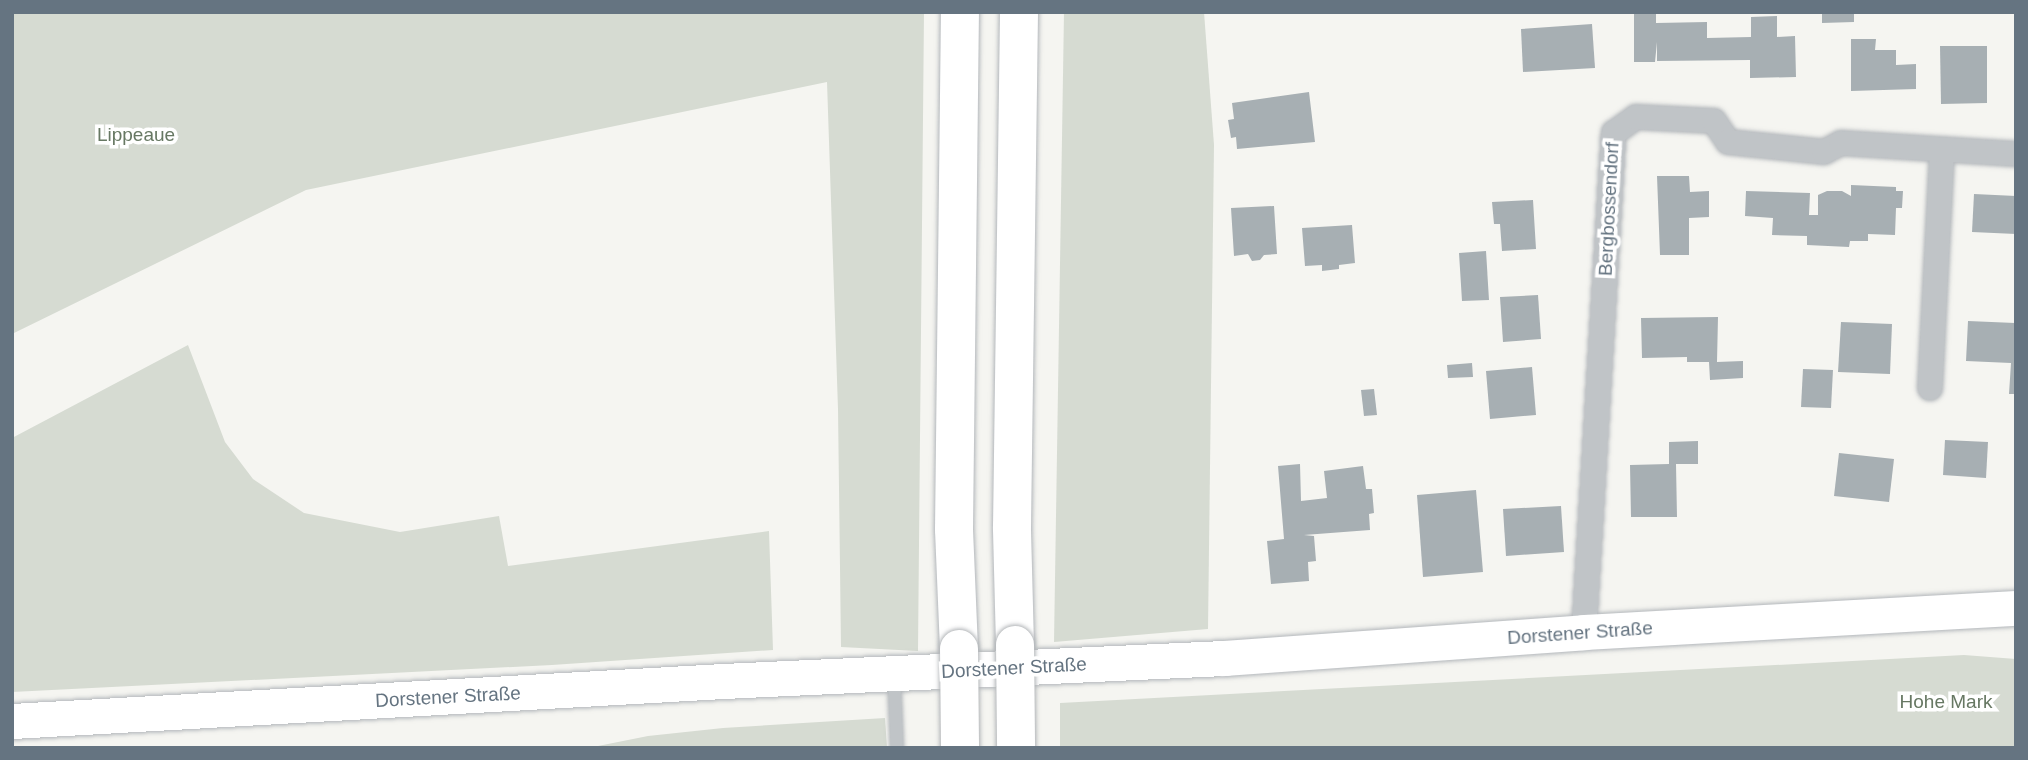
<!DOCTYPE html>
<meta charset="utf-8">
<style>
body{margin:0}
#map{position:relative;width:2028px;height:760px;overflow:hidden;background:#f5f5f1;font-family:Helvetica,sans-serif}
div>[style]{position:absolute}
.green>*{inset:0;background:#d6dbd2}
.building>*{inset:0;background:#a7afb3}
.roads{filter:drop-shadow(0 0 2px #b3b7bb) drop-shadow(0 0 2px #b3b7bb)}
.lane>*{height:12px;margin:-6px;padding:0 6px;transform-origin:6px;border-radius:6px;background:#c0c4c7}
.street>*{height:24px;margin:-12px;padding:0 12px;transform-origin:12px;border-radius:12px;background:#c0c4c7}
.secondary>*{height:35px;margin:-17.5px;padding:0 17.5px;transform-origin:17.5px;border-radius:17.5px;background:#fff}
.highway>*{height:38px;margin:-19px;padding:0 19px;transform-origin:19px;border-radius:19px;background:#fff}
.bridges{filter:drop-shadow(0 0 2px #b3b6b9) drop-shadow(0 0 2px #b3b6b9)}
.highway-bridge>*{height:38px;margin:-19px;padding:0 19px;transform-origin:19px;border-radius:19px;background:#fff}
span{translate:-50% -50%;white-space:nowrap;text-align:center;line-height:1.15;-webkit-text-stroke:7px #fff;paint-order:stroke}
.park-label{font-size:19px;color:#677863}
.street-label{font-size:19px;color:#657481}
.frame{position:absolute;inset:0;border:14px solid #657481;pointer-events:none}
</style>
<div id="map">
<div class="green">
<i style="clip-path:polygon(12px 12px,924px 12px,918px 651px,841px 647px,838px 409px,827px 82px,306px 190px,12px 334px)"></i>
<i style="clip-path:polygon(1064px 12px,1204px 12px,1214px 145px,1208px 629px,1054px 642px)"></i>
<i style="clip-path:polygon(188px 345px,225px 442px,253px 479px,304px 513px,400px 532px,499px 516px,508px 566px,769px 531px,773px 650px,552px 665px,12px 692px,12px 438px)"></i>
<i style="clip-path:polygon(1964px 655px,2016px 659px,2016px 748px,1060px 748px,1060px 703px)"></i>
<i style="clip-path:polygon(885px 718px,887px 748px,588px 748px,648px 736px,723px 728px)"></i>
</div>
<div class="building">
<i style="clip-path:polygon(1634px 12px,1656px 12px,1656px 23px,1707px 22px,1707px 38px,1751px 37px,1751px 17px,1777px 16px,1777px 37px,1795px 36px,1796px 77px,1750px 78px,1750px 60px,1657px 61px,1657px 42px,1655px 62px,1634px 62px)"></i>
<i style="clip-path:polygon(1822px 12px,1854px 12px,1854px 22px,1822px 23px)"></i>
<i style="clip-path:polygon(1592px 24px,1595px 68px,1523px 72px,1521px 29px)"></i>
<i style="clip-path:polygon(1851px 39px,1876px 39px,1875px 50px,1896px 50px,1896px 65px,1916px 64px,1916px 89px,1851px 91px)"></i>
<i style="clip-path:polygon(1940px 46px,1987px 46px,1987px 103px,1941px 104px)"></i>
<i style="clip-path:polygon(1309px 92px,1315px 142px,1237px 149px,1236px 137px,1231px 138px,1228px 120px,1234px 119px,1232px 103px)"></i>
<i style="clip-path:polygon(1657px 176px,1689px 176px,1690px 192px,1709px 191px,1709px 217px,1689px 218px,1689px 255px,1660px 255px)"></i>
<i style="clip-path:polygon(1851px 185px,1896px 187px,1896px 191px,1903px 191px,1902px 208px,1896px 208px,1895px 235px,1868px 234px,1868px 241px,1850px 241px,1849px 247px,1807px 245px,1807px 236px,1772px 235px,1773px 218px,1745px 216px,1746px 191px,1810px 193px,1809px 215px,1818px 215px,1818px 195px,1827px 191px,1842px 191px,1851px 196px)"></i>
<i style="clip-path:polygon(1974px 194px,2016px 196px,2016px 234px,1972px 232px)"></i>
<i style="clip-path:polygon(1533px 200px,1536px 249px,1502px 251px,1500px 224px,1494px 224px,1492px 202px)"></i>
<i style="clip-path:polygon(1274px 206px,1277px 254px,1264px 255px,1260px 260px,1252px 261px,1248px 254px,1234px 256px,1231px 208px)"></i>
<i style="clip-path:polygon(1352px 225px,1355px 263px,1339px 265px,1339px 269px,1322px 271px,1322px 265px,1305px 266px,1302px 228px)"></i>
<i style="clip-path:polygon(1486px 251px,1489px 300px,1462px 301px,1459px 253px)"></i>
<i style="clip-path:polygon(1538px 295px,1541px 339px,1503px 342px,1500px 297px)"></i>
<i style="clip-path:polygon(1718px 317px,1717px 362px,1743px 361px,1743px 378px,1710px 380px,1709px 362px,1687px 362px,1687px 357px,1642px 358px,1641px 318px)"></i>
<i style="clip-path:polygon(1968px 321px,2015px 323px,2016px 394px,2009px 394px,2011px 363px,1966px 361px)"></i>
<i style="clip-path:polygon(1841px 322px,1892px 324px,1890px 374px,1838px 372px)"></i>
<i style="clip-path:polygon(1472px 363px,1473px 377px,1448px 378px,1447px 365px)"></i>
<i style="clip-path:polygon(1532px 367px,1536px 415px,1490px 419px,1486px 371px)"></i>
<i style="clip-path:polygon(1803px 369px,1833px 370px,1831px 408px,1801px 407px)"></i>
<i style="clip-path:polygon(1374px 389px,1377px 415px,1364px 416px,1361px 390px)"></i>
<i style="clip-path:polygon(1945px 440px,1988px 442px,1986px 478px,1943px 475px)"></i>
<i style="clip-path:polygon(1698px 441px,1698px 464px,1676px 464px,1677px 517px,1631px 517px,1630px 465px,1669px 464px,1669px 442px)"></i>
<i style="clip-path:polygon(1839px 453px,1894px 459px,1889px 502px,1834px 496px)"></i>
<i style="clip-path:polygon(1300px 464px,1301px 501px,1327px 498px,1324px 471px,1363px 466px,1366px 489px,1372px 489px,1374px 513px,1369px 514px,1370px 530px,1304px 535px,1314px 536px,1316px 561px,1308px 562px,1309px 581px,1271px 584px,1267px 541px,1284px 539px,1278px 466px)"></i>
<i style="clip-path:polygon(1476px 490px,1483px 572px,1423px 577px,1417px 495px)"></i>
<i style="clip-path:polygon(1561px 506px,1564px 552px,1506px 556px,1503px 509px)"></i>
</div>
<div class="roads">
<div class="lane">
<i style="left:894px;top:675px;width:73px;rotate:87.6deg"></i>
</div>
<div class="street">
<i style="left:1930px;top:388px;width:237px;rotate:-87.1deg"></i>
<i style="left:1584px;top:632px;width:500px;rotate:-86.6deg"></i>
<i style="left:1614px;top:133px;width:27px;rotate:-36deg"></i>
<i style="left:1636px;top:117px;width:78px;rotate:2.9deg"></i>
<i style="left:1714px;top:121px;width:25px;rotate:56deg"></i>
<i style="left:1728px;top:142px;width:97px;rotate:5.9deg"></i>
<i style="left:1824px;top:152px;width:19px;rotate:-28deg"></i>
<i style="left:1841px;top:143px;width:175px;rotate:3.6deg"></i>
</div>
<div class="secondary">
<i style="left:12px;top:721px;width:712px;rotate:-3.22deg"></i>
<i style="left:723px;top:681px;width:502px;rotate:-2.63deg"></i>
<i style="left:1224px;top:658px;width:361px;rotate:-4.1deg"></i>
<i style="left:1584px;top:632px;width:433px;rotate:-3.2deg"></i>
</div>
<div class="highway">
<i style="left:1015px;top:645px;width:118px;rotate:-91.5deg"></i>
<i style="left:1012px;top:527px;width:515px;rotate:-89.22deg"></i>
<i style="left:959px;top:649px;width:120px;rotate:-92.4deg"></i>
<i style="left:954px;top:529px;width:517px;rotate:-89.34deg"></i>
</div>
</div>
<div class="bridges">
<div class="highway-bridge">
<i style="left:1015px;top:645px;width:103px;rotate:89.4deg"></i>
<i style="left:959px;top:649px;width:99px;rotate:89.4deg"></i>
</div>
</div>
<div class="park-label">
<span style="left:136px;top:135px">Lippeaue</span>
<span style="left:1946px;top:702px">Hohe Mark</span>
</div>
<div class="street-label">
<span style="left:1609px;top:209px;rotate:-87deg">Bergbossendorf</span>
<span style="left:1580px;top:633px;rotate:-4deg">Dorstener Straße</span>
<span style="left:1014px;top:668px;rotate:-3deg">Dorstener Straße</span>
<span style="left:448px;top:697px;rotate:-3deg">Dorstener Straße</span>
</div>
<div class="frame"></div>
</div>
